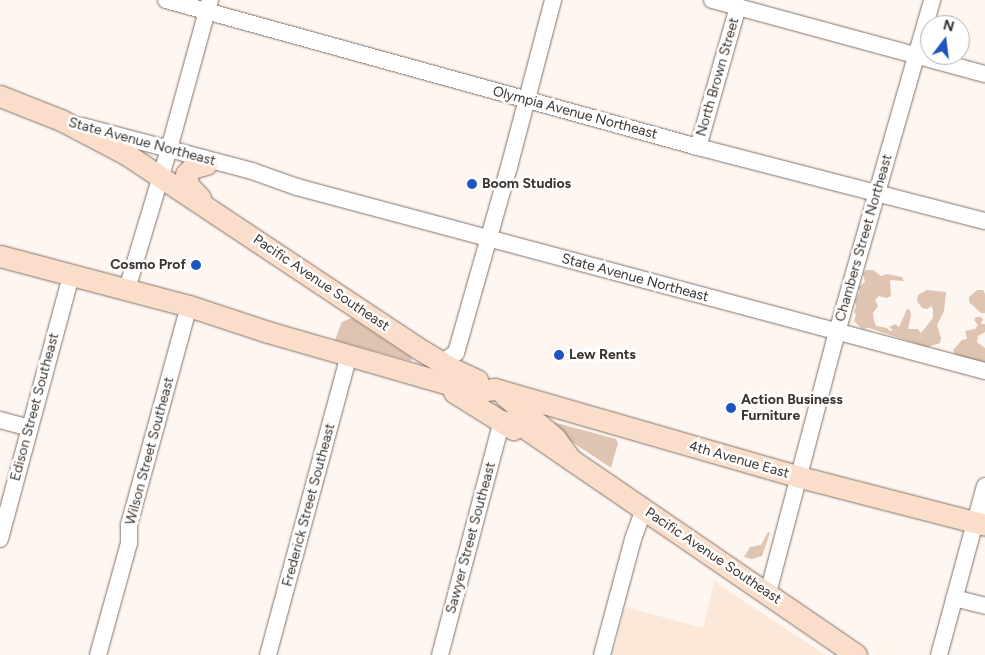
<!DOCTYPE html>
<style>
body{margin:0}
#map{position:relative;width:985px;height:655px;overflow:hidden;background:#fef6f1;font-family:Figtree,sans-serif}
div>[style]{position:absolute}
.built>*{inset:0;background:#fce8d9}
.green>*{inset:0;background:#dec4b1}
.roads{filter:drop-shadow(0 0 1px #827266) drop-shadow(0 0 1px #827266)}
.minor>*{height:16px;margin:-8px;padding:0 8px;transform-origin:8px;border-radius:8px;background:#fff}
.major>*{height:21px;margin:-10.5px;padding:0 10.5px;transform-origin:10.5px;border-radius:10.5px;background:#fbdec9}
.dots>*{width:14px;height:14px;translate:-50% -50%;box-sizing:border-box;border:2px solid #fff;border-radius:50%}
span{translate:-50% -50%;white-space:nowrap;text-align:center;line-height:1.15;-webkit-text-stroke:5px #fff;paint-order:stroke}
.street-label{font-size:14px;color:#3b342f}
.poi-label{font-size:14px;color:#3b342f;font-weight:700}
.left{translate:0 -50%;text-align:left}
.right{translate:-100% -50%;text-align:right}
.north{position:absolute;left:920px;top:15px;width:50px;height:50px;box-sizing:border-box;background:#fff;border:1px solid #b1aeac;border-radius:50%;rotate:15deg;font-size:14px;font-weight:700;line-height:20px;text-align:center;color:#3b342f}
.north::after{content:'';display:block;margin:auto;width:18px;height:22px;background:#1f53c0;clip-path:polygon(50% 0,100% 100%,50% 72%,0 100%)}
</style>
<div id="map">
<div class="built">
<i style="clip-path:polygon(715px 579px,719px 585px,826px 655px,613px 655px,625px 607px,703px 628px)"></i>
</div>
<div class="green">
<i style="clip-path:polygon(866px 270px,873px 270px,881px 276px,887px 274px,902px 277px,904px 281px,890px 280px,891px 296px,887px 298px,879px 296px,875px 300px,878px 306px,873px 313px,874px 321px,876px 326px,887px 328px,890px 331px,893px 330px,889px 327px,895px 324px,899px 327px,907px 309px,910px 310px,911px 315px,908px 329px,918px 329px,921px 333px,933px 318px,933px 309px,931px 306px,927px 309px,922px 308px,917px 301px,918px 295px,927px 290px,946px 292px,944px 311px,937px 325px,941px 338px,940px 343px,927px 347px,869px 328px,862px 329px,854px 321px,856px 315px,854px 312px,856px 307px,855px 300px,860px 291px,857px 288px,865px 282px,863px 274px)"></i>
<i style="clip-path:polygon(977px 290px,983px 290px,985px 294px,985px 313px,981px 313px,969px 302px,969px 297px)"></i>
<i style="clip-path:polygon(976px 317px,981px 317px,983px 319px,981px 324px,985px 324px,985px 332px,978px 336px,977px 342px,985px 348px,985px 364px,955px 355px,953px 350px,962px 340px,967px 339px,965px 331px,975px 329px,978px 325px,974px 320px)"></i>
<i style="clip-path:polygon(352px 318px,412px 358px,411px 361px,335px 340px,342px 322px)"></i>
<i style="clip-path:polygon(553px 422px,616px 439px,618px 443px,611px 468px,562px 435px)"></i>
<i style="clip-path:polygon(768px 532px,770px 533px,762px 556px,752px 559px,744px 557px,750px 547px,761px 545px)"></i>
</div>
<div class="roads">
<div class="minor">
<i style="left:166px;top:0;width:552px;rotate:15.45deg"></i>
<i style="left:698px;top:147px;width:296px;rotate:14.5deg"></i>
<i style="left:712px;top:0;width:283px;rotate:15.2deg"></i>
<i style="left:82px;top:126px;width:176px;rotate:14.8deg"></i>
<i style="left:252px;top:171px;width:48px;rotate:19.6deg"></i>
<i style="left:297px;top:187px;width:712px;rotate:14.97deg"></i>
<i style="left:698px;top:147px;width:146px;rotate:-74.1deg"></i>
<i style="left:127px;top:289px;width:146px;rotate:-73.3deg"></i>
<i style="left:169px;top:149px;width:155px;rotate:-74.6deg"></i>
<i style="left:441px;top:363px;width:18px;rotate:-34deg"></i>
<i style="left:456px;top:353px;width:193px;rotate:-74.1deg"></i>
<i style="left:509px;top:167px;width:173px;rotate:-75.2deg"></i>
<i style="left:0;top:420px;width:30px;rotate:15deg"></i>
<i style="left:0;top:539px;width:273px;rotate:-74.9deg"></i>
<i style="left:768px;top:593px;width:263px;rotate:-75.2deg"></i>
<i style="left:835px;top:339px;width:353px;rotate:-74deg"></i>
<i style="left:954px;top:598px;width:32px;rotate:14deg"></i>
<i style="left:98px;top:655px;width:116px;rotate:-74.5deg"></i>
<i style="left:129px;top:543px;width:18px;rotate:-90deg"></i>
<i style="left:129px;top:525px;width:227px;rotate:-74.7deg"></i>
<i style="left:268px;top:655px;width:311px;rotate:-74.9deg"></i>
<i style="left:440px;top:655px;width:242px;rotate:-75.2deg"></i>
<i style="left:602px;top:655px;width:120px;rotate:-75deg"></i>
<i style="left:633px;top:539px;width:32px;rotate:-70deg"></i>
<i style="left:939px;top:655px;width:175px;rotate:-74.8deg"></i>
</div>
<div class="major">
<i style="left:0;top:96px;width:66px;rotate:21.5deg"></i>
<i style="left:61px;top:120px;width:73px;rotate:27.6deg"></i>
<i style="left:126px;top:154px;width:354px;rotate:33.6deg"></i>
<i style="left:421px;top:350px;width:35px;rotate:31deg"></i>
<i style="left:451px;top:368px;width:29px;rotate:25deg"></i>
<i style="left:200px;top:198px;width:18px;rotate:-133deg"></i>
<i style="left:188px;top:185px;width:11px;rotate:-100deg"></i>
<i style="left:186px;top:174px;width:8px;rotate:-45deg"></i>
<i style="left:192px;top:168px;width:15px;rotate:-16deg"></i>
<i style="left:0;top:256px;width:196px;rotate:14.8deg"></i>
<i style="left:189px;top:306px;width:83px;rotate:18.2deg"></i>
<i style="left:268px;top:332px;width:202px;rotate:16.1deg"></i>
<i style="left:462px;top:388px;width:18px;rotate:9deg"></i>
<i style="left:480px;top:391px;width:15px;rotate:-8deg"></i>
<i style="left:495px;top:389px;width:317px;rotate:16.1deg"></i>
<i style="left:800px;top:477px;width:191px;rotate:14.5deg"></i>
<i style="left:454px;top:392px;width:70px;rotate:32.1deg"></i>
<i style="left:504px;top:395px;width:67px;rotate:40.1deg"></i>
<i style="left:555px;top:438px;width:26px;rotate:54deg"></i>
<i style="left:502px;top:421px;width:24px;rotate:17deg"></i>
<i style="left:525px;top:428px;width:401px;rotate:34.4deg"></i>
</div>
</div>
<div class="dots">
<i style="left:472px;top:184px;background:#1f53c0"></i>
<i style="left:196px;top:265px;background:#1f53c0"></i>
<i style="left:559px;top:355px;background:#1f53c0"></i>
<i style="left:731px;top:408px;background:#1f53c0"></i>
</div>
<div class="street-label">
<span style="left:718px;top:77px;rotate:-74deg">North Brown Street</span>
<span style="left:575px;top:113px;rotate:15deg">Olympia Avenue Northeast</span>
<span style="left:142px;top:142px;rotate:15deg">State Avenue Northeast</span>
<span style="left:864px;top:238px;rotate:-74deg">Chambers Street Northeast</span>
<span style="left:635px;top:278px;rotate:15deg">State Avenue Northeast</span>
<span style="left:321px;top:283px;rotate:34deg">Pacific Avenue Southeast</span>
<span style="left:35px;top:407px;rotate:-75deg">Edison Street Southeast</span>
<span style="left:150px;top:451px;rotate:-75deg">Wilson Street Southeast</span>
<span style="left:739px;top:460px;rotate:16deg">4th Avenue East</span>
<span style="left:309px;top:505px;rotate:-75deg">Frederick Street Southeast</span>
<span style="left:471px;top:538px;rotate:-75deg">Sawyer Street Southeast</span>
<span style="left:713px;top:556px;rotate:34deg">Pacific Avenue Southeast</span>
</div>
<div class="poi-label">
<span class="left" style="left:482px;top:184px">Boom Studios</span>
<span class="right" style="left:186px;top:265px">Cosmo Prof</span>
<span class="left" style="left:569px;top:355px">Lew Rents</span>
<span class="left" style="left:741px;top:408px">Action Business<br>Furniture</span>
</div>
<div class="north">N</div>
</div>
